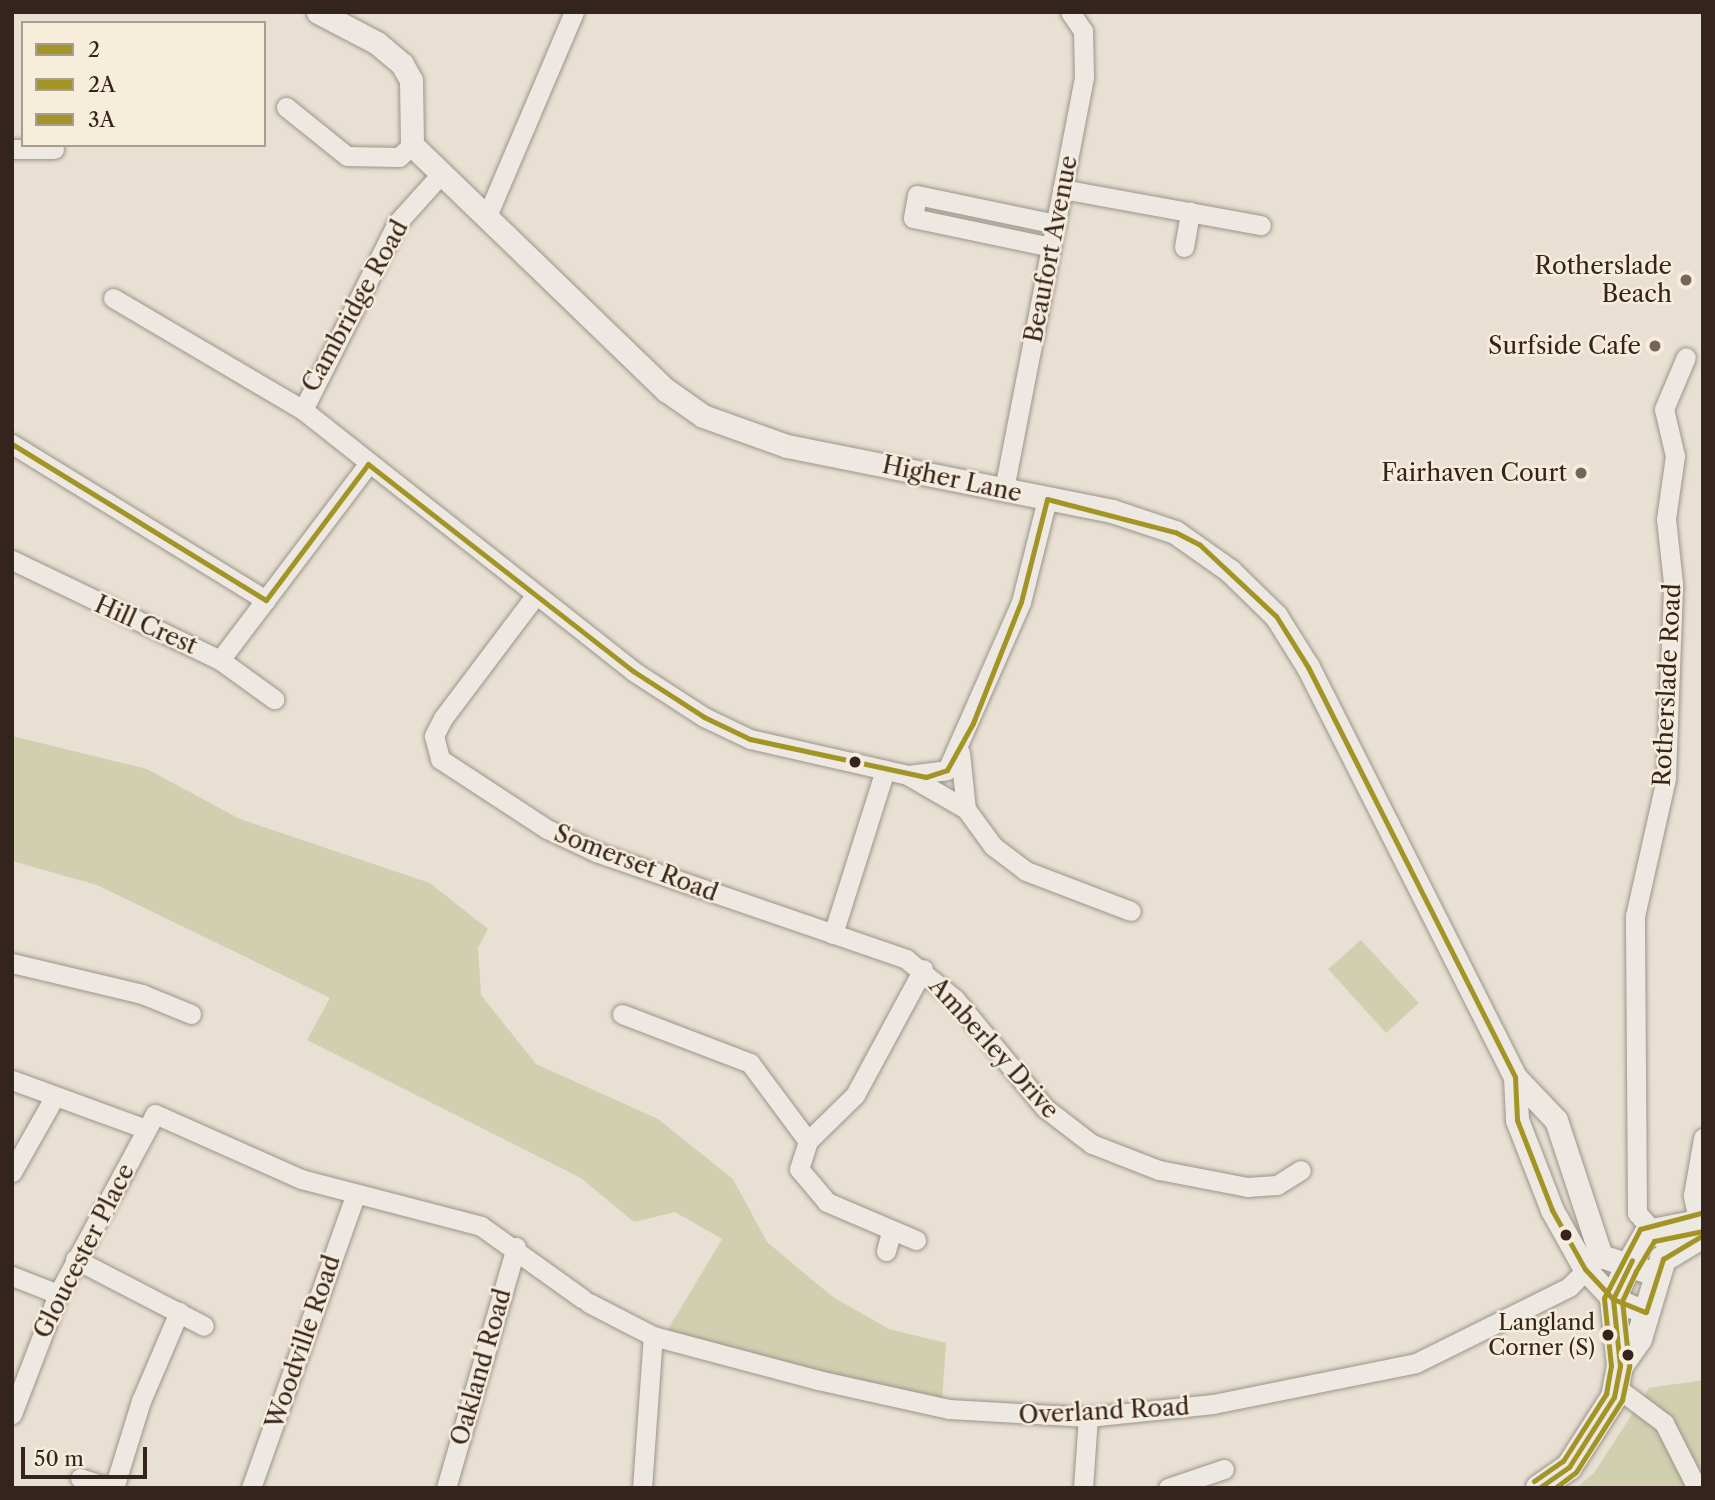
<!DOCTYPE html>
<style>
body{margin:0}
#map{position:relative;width:1715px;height:1500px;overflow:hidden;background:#e8e0d2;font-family:"Libre Caslon Text",serif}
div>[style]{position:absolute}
.green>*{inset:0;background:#d0d0b0}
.roads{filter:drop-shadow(0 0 2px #9a948b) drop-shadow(0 0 2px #9a948b)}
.minor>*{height:19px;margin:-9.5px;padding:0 9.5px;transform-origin:9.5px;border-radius:9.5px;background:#ede8e1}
.tertiary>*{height:23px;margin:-11.5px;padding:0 11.5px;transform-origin:11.5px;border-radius:11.5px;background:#ede8e1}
.secondary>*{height:26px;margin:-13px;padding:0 13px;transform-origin:13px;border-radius:13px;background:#ede8e1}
.bus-1>*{height:5px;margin:-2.5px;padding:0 2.5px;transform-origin:2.5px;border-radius:2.5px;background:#a29525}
.bus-2>*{height:5px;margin:-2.5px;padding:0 2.5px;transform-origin:2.5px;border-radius:2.5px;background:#a29525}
.bus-3>*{height:5px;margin:-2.5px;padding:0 2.5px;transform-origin:2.5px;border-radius:2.5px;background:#a29525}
.dots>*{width:19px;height:19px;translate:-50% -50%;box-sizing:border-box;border:4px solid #f7eddb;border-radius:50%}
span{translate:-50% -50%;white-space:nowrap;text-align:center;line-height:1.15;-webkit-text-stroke:5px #f7eddb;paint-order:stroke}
.bus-label{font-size:22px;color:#35241e}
.right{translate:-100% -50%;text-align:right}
.street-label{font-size:24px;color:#35241e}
.poi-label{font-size:24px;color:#35241e}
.frame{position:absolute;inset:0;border:14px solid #35241e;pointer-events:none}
.legend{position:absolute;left:21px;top:21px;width:245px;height:126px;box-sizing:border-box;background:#f7eddb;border:2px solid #a99d8f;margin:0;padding:9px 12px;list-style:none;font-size:21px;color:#35241e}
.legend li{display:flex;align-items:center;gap:14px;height:35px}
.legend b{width:35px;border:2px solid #a99d8f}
.scale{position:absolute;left:21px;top:1447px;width:126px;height:32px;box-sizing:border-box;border:4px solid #35241e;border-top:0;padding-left:9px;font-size:21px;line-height:24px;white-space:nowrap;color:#35241e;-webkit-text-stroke:5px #f7eddb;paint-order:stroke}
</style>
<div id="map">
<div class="green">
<i style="clip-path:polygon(12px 736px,147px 769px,240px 819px,430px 883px,488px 929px,478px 948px,481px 995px,536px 1064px,658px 1119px,733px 1179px,767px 1242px,833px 1297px,889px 1329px,946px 1343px,942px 1402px,667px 1331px,722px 1239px,675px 1212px,634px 1222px,581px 1178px,307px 1040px,330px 998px,97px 885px,12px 861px)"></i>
<i style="clip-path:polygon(1361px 940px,1419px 1003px,1386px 1033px,1328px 969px)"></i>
<i style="clip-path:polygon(1703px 1380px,1703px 1488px,1576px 1488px,1594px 1473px,1649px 1388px)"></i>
</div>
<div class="roads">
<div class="minor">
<i style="left:286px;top:107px;width:78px;rotate:38.8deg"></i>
<i style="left:347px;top:156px;width:52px;rotate:1.1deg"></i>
<i style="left:399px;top:157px;width:18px;rotate:-43deg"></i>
<i style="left:12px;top:149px;width:42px"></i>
<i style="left:441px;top:174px;width:66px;rotate:131.9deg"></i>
<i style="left:397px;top:223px;width:209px;rotate:116.7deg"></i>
<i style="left:303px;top:410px;width:421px;rotate:38.3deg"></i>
<i style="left:633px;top:671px;width:85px;rotate:32.9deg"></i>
<i style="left:704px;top:717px;width:51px;rotate:25.6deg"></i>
<i style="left:750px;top:739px;width:162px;rotate:12.8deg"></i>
<i style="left:908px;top:775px;width:39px;rotate:-7deg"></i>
<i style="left:947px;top:770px;width:184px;rotate:-66.2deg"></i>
<i style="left:1021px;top:602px;width:106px;rotate:-75.8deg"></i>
<i style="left:1062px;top:189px;width:202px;rotate:10.3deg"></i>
<i style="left:487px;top:216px;width:222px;rotate:-66.9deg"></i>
<i style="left:1051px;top:247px;width:141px;rotate:-168.1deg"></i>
<i style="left:913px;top:218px;width:23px;rotate:-80deg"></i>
<i style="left:917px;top:195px;width:142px;rotate:11.8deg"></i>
<i style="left:1184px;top:247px;width:36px;rotate:-80deg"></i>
<i style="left:113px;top:298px;width:221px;rotate:30.5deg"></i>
<i style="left:12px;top:444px;width:298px;rotate:31.6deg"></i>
<i style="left:1004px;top:489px;width:420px;rotate:-79deg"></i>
<i style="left:1084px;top:77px;width:46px;rotate:-91.2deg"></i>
<i style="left:1083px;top:31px;width:23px;rotate:-124deg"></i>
<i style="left:12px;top:560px;width:231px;rotate:25.7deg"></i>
<i style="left:220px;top:660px;width:67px;rotate:35.8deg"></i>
<i style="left:535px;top:596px;width:153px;rotate:127deg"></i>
<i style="left:443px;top:718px;width:20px;rotate:117deg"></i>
<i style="left:434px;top:736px;width:24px;rotate:75deg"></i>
<i style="left:440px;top:759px;width:128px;rotate:33.2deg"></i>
<i style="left:547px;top:829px;width:54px;rotate:25.1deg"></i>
<i style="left:596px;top:852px;width:328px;rotate:19deg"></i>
<i style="left:906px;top:959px;width:63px;rotate:39.2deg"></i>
<i style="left:955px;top:999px;width:141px;rotate:50.5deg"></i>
<i style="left:1045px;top:1108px;width:59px;rotate:37.5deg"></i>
<i style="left:1092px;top:1144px;width:72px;rotate:21.2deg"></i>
<i style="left:1159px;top:1170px;width:90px;rotate:10.9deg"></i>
<i style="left:1247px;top:1187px;width:30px;rotate:-4deg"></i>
<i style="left:1277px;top:1185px;width:28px;rotate:-32deg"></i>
<i style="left:220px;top:660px;width:246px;rotate:-52.9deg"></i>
<i style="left:960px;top:753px;width:56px;rotate:83.9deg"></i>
<i style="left:966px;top:809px;width:46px;rotate:53.9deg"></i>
<i style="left:993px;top:846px;width:41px;rotate:37.1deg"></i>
<i style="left:1026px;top:871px;width:112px;rotate:20.9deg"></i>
<i style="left:909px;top:776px;width:66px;rotate:30.1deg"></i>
<i style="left:833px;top:934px;width:172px;rotate:-72.4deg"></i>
<i style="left:12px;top:963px;width:134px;rotate:13.4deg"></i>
<i style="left:142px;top:994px;width:53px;rotate:22.2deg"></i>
<i style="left:622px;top:1014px;width:137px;rotate:20.9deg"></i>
<i style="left:750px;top:1063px;width:97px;rotate:53.4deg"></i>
<i style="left:12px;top:1080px;width:143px;rotate:20.1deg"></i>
<i style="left:12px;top:1172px;width:87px;rotate:-60.5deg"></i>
<i style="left:1701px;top:1234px;width:40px;rotate:-102deg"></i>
<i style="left:1693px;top:1195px;width:58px;rotate:-80deg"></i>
<i style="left:1658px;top:1237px;width:32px;rotate:-131deg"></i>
<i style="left:1637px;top:1213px;width:297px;rotate:-90.4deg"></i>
<i style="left:1635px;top:916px;width:141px;rotate:-77.3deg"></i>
<i style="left:1666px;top:778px;width:195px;rotate:-87.9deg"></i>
<i style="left:1673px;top:583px;width:64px;rotate:-96.2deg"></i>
<i style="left:1666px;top:519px;width:64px;rotate:-81.9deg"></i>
<i style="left:1675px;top:456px;width:48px;rotate:-103.2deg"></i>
<i style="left:1664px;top:409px;width:56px;rotate:-67.1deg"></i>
<i style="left:916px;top:1240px;width:97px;rotate:-156.9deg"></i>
<i style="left:827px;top:1202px;width:43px;rotate:-130.3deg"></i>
<i style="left:799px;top:1169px;width:29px;rotate:-72deg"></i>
<i style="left:808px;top:1141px;width:66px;rotate:-44.4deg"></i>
<i style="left:855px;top:1095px;width:143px;rotate:-61.6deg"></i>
<i style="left:886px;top:1251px;width:20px;rotate:-75deg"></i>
<i style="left:75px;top:1259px;width:145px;rotate:27.4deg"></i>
<i style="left:12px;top:1276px;width:49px;rotate:21.4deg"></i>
<i style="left:589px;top:1303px;width:72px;rotate:27.3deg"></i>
<i style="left:653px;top:1336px;width:171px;rotate:14.9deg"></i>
<i style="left:818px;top:1380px;width:134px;rotate:12.5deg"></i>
<i style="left:949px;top:1409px;width:139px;rotate:3.3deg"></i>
<i style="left:1088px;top:1417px;width:126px;rotate:-5.9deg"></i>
<i style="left:1213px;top:1404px;width:207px;rotate:-11.4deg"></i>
<i style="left:1416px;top:1363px;width:171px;rotate:-26.4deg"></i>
<i style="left:1569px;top:1287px;width:37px;rotate:-45deg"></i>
<i style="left:1616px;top:1387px;width:60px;rotate:36.9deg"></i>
<i style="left:1664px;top:1423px;width:73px;rotate:63.1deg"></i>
<i style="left:12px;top:1414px;width:129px;rotate:-69deg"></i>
<i style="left:58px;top:1294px;width:204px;rotate:-61.7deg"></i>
<i style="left:155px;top:1114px;width:160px;rotate:24deg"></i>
<i style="left:301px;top:1179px;width:186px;rotate:14.6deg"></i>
<i style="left:481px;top:1226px;width:125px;rotate:35.6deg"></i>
<i style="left:80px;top:1478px;width:31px;rotate:19deg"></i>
<i style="left:114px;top:1488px;width:91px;rotate:-72.8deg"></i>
<i style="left:141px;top:1401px;width:97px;rotate:-66.9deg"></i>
<i style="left:251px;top:1488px;width:310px;rotate:-70.4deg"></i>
<i style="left:446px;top:1488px;width:251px;rotate:-73.8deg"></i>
<i style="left:642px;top:1488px;width:152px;rotate:-85.9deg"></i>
<i style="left:1083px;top:1488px;width:71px;rotate:-86deg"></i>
<i style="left:1168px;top:1488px;width:59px;rotate:-18.7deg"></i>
</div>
<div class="tertiary">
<i style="left:318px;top:12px;width:67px;rotate:27.7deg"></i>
<i style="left:377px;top:43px;width:33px;rotate:40deg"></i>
<i style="left:402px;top:64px;width:18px;rotate:61deg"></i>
<i style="left:411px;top:80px;width:65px;rotate:89.1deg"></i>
<i style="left:412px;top:145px;width:353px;rotate:44deg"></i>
<i style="left:666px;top:390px;width:45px;rotate:35.1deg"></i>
<i style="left:703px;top:416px;width:89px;rotate:19.7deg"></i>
<i style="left:787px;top:446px;width:331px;rotate:11.3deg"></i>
<i style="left:1112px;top:511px;width:66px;rotate:18.4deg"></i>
<i style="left:1175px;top:532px;width:67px;rotate:35.3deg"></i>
<i style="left:1230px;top:571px;width:64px;rotate:44.4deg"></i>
<i style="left:1276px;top:616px;width:60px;rotate:57.9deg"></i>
<i style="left:1308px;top:667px;width:459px;rotate:63.2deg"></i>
<i style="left:1515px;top:1077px;width:59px;rotate:46.4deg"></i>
<i style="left:1556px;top:1120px;width:143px;rotate:71.7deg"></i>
<i style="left:1601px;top:1256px;width:57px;rotate:18.4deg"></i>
<i style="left:1515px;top:1077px;width:43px;rotate:87.3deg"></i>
<i style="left:1517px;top:1120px;width:97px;rotate:68.7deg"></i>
<i style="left:1552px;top:1210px;width:68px;rotate:60.8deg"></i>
<i style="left:1585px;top:1269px;width:41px;rotate:47deg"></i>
<i style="left:1613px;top:1299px;width:35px;rotate:22deg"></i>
</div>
<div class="secondary">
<i style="left:1620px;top:1366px;width:33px;rotate:-55deg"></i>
<i style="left:1639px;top:1339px;width:84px;rotate:-73.3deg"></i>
<i style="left:1663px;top:1259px;width:47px;rotate:-31deg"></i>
<i style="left:1539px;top:1488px;width:37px;rotate:-35deg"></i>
<i style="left:1569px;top:1467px;width:83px;rotate:-57.3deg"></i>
<i style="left:1614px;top:1397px;width:32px;rotate:-79deg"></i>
<i style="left:1620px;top:1366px;width:67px;rotate:-96deg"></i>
<i style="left:1613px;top:1299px;width:35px;rotate:-65deg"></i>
<i style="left:1628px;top:1267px;width:39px;rotate:-60deg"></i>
<i style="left:1648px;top:1233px;width:56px;rotate:-11.3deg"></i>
</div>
</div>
<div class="bus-1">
<i style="left:12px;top:444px;width:298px;rotate:31.6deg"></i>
<i style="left:266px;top:600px;width:170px;rotate:-53.1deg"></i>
<i style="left:368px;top:464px;width:336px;rotate:38deg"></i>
<i style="left:633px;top:671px;width:85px;rotate:32.9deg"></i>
<i style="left:704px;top:717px;width:51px;rotate:25.6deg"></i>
<i style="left:750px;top:739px;width:180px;rotate:12.2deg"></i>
<i style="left:926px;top:777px;width:22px;rotate:-18deg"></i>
<i style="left:947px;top:770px;width:54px;rotate:-61deg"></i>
<i style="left:973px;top:723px;width:130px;rotate:-68.4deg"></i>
<i style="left:1021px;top:602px;width:106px;rotate:-75.8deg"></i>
<i style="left:1047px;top:499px;width:132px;rotate:14.5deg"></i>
<i style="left:1175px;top:532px;width:28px;rotate:27deg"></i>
<i style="left:1200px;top:545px;width:104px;rotate:43.1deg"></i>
<i style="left:1276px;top:616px;width:60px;rotate:57.9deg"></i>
<i style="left:1308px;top:667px;width:459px;rotate:63.2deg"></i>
<i style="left:1515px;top:1077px;width:43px;rotate:87.3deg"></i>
<i style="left:1517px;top:1120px;width:97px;rotate:68.7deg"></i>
<i style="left:1552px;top:1210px;width:68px;rotate:60.8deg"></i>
<i style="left:1585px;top:1269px;width:41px;rotate:47deg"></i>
<i style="left:1613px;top:1299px;width:35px;rotate:22deg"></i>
<i style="left:1646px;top:1312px;width:56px;rotate:-72.2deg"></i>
<i style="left:1663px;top:1259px;width:47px;rotate:-31deg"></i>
<i style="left:1539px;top:1488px;width:37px;rotate:-35deg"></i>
<i style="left:1569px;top:1467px;width:83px;rotate:-57.3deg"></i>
<i style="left:1614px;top:1397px;width:32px;rotate:-79deg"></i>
<i style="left:1620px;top:1366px;width:67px;rotate:-96deg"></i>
<i style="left:1613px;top:1299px;width:43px;rotate:-64deg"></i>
</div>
<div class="bus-2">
<i style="left:1555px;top:1488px;width:26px;rotate:-37deg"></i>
<i style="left:1576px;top:1472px;width:85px;rotate:-57.4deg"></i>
<i style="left:1622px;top:1400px;width:35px;rotate:-78deg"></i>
<i style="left:1629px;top:1366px;width:65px;rotate:-96.1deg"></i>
<i style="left:1622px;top:1301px;width:33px;rotate:-65deg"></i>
<i style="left:1636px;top:1271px;width:35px;rotate:-59deg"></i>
<i style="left:1654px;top:1241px;width:50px;rotate:-11.5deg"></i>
</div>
<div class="bus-3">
<i style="left:1534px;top:1481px;width:35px;rotate:-35deg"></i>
<i style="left:1563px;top:1461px;width:80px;rotate:-57.3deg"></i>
<i style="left:1606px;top:1394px;width:28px;rotate:-80deg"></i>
<i style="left:1611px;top:1366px;width:68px;rotate:-95.9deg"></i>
<i style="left:1604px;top:1298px;width:78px;rotate:-62.4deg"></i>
<i style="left:1640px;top:1229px;width:63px;rotate:-14.7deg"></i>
</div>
<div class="dots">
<i style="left:1686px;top:280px;background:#74665d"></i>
<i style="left:1655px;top:346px;background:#74665d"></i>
<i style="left:1581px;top:473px;background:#74665d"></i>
<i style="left:855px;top:762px;background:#35241e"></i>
<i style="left:1566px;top:1235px;background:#35241e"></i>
<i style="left:1608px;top:1335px;background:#35241e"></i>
<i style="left:1628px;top:1355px;background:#35241e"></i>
</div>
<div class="bus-label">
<span class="right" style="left:1595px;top:1335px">Langland<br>Corner (S)</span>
</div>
<div class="street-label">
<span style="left:1051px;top:249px;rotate:-79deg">Beaufort Avenue</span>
<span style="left:355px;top:306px;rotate:-61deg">Cambridge Road</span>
<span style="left:952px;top:479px;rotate:12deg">Higher Lane</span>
<span style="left:146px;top:625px;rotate:24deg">Hill Crest</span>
<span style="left:1667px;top:685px;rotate:-87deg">Rotherslade Road</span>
<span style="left:636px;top:863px;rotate:21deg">Somerset Road</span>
<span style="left:994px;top:1048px;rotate:48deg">Amberley Drive</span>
<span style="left:84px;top:1251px;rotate:-63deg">Gloucester Place</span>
<span style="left:303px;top:1342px;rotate:-71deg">Woodville Road</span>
<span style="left:481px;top:1367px;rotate:-74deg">Oakland Road</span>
<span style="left:1104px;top:1411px;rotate:-3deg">Overland Road</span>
</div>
<div class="poi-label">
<span class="right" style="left:1672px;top:280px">Rotherslade<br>Beach</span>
<span class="right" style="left:1641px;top:346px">Surfside Cafe</span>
<span class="right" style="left:1567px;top:473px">Fairhaven Court</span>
</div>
<div class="frame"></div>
<ul class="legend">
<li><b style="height:9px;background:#a29525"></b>2</li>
<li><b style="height:9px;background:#a29525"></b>2A</li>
<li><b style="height:9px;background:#a29525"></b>3A</li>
</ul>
<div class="scale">50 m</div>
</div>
